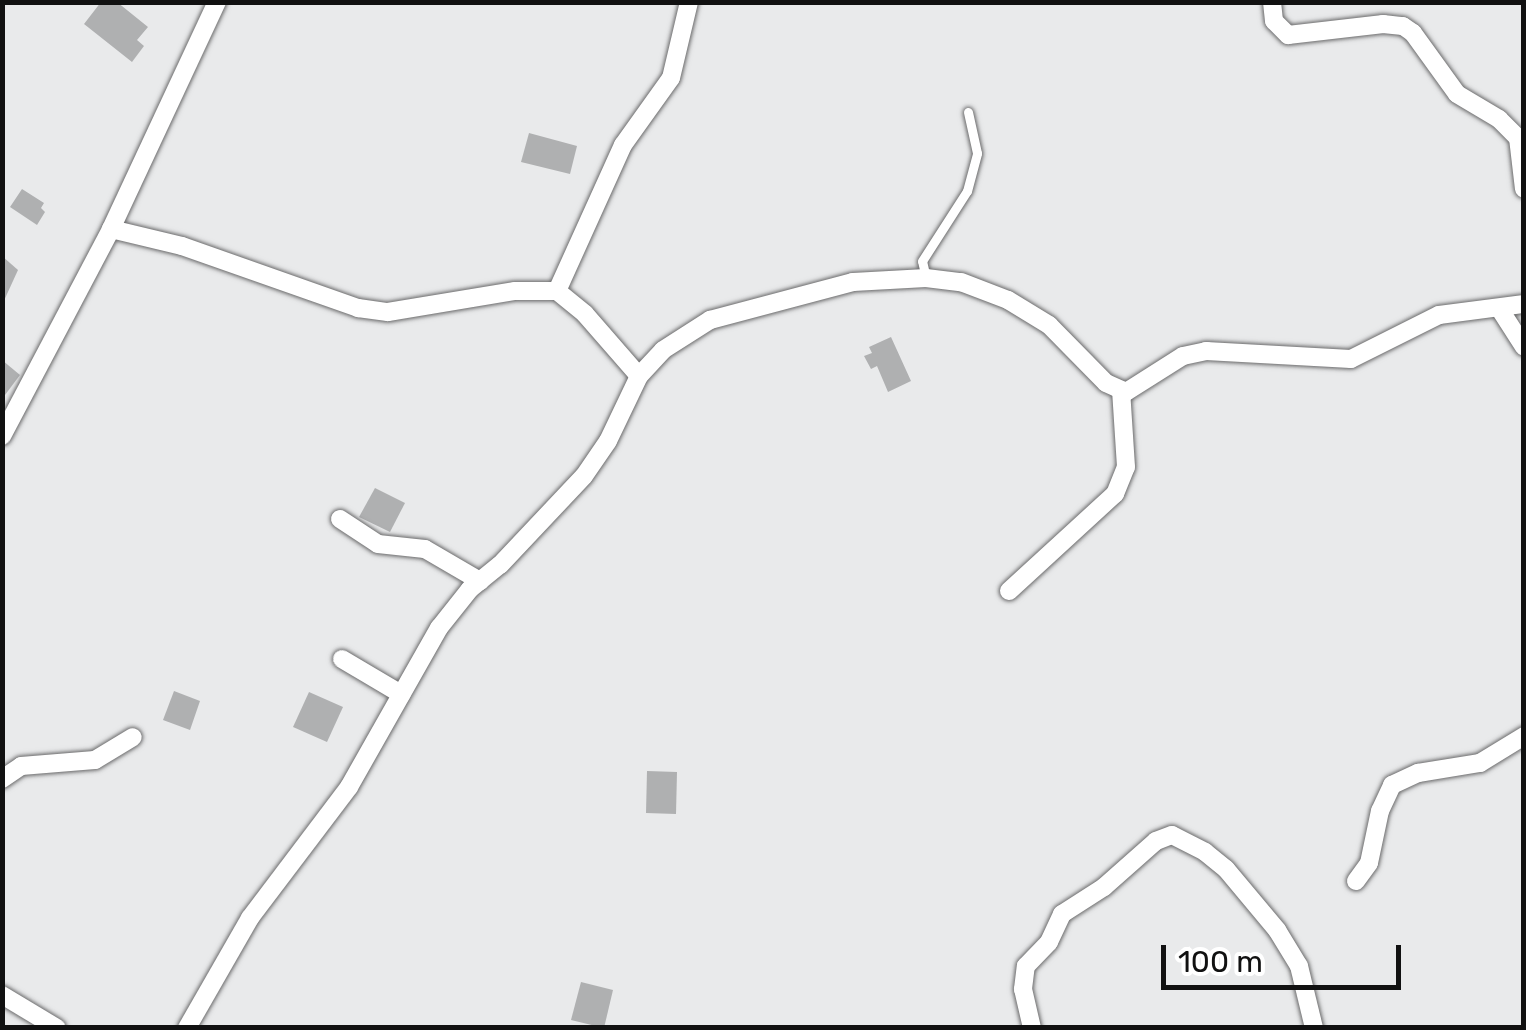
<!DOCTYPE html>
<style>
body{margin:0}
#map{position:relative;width:1526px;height:1030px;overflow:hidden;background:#e9eaeb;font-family:Rubik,sans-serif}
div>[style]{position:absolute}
.building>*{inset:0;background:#afb0b1}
.roads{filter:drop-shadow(0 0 2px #6a6a6b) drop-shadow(0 0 2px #6a6a6b)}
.service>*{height:9px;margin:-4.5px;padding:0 4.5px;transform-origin:4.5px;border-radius:4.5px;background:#fff}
.minor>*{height:18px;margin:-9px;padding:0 9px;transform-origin:9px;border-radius:9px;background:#fff}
span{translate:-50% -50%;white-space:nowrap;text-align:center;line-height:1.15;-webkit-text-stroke:8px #fff;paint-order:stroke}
.frame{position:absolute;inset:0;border:5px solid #111;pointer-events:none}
.scale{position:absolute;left:1161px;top:945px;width:240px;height:45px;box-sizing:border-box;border:5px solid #111;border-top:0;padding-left:12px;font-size:30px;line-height:35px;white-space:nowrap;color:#111;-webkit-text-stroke:8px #fff;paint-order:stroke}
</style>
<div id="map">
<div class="building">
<i style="clip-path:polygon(101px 2px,117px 2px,148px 27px,137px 40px,144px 46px,132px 62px,84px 24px)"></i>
<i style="clip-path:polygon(529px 133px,577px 146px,570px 174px,521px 162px)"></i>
<i style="clip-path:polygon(22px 189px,44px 203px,41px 208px,45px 212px,37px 225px,10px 207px)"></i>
<i style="clip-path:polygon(2px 256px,18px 270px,2px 305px)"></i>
<i style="clip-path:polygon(891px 337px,911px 381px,888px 392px,877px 366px,871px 369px,864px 356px,872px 353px,869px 347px)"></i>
<i style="clip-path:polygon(2px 360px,20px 375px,2px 399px)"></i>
<i style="clip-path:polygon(375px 488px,405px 503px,390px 532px,359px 517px)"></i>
<i style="clip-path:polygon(174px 691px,200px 701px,190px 730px,163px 720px)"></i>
<i style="clip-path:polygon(309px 692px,343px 707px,327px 742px,293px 727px)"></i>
<i style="clip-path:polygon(647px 771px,677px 772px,676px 814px,646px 813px)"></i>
<i style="clip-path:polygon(581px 982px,613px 990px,604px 1028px,571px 1020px)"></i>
</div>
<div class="roads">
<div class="service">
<i style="left:926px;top:278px;width:17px;rotate:-103deg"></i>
<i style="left:922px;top:261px;width:83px;rotate:-57.3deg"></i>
<i style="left:967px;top:191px;width:39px;rotate:-75deg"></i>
<i style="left:977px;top:153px;width:42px;rotate:-102.4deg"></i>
</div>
<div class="minor">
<i style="left:1272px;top:2px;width:19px;rotate:84deg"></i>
<i style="left:1274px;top:21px;width:20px;rotate:45deg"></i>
<i style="left:1288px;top:35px;width:96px;rotate:-6.6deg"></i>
<i style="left:1383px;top:24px;width:20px;rotate:6deg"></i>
<i style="left:1403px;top:26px;width:12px;rotate:35deg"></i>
<i style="left:1413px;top:33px;width:75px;rotate:54.2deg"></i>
<i style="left:1457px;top:94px;width:49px;rotate:30.8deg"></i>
<i style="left:1499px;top:119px;width:27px;rotate:45deg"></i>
<i style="left:1518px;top:138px;width:51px;rotate:83.3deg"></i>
<i style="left:111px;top:229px;width:73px;rotate:13.5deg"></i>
<i style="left:182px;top:246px;width:187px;rotate:19.4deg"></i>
<i style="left:358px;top:308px;width:30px;rotate:8deg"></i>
<i style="left:388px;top:312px;width:129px;rotate:-9.4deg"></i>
<i style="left:515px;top:291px;width:42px"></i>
<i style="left:557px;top:291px;width:36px;rotate:39deg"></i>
<i style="left:585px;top:314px;width:82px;rotate:48.9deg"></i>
<i style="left:557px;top:291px;width:160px;rotate:-65.7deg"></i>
<i style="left:623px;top:145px;width:82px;rotate:-54.4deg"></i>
<i style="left:671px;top:78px;width:78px;rotate:-76.7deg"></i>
<i style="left:1499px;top:308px;width:46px;rotate:57.3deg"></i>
<i style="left:2px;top:436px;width:234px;rotate:-62.2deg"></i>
<i style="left:111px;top:229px;width:251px;rotate:-65deg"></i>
<i style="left:340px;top:519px;width:45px;rotate:33.3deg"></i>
<i style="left:378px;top:544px;width:47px;rotate:6.1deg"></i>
<i style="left:425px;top:549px;width:64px;rotate:30.2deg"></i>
<i style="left:1009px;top:591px;width:144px;rotate:-42.5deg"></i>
<i style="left:1115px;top:494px;width:29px;rotate:-68deg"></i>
<i style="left:1126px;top:467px;width:77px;rotate:-93.7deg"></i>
<i style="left:342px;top:659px;width:69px;rotate:30.7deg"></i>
<i style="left:2px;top:779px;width:23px;rotate:-34deg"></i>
<i style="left:21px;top:766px;width:74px;rotate:-4.6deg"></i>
<i style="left:95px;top:760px;width:44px;rotate:-31.2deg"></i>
<i style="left:1356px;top:881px;width:22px;rotate:-54deg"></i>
<i style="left:1369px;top:863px;width:53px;rotate:-78.1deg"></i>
<i style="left:1380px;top:811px;width:29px;rotate:-65deg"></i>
<i style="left:1392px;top:785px;width:29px;rotate:-25deg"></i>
<i style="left:1418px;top:773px;width:63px;rotate:-9.2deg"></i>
<i style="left:1480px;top:763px;width:52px;rotate:-31.5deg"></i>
<i style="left:2px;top:995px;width:64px;rotate:31deg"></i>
<i style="left:187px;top:1028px;width:127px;rotate:-60.2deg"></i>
<i style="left:250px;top:918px;width:164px;rotate:-52.9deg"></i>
<i style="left:349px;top:787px;width:183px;rotate:-60.5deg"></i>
<i style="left:439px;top:628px;width:50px;rotate:-51.5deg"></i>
<i style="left:470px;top:589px;width:38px;rotate:-39deg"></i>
<i style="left:500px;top:565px;width:122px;rotate:-46.7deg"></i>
<i style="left:584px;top:476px;width:42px;rotate:-55.6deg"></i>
<i style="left:608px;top:441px;width:72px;rotate:-64.5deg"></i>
<i style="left:639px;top:376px;width:35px;rotate:-47deg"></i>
<i style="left:663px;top:350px;width:56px;rotate:-32.6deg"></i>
<i style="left:710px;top:320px;width:148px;rotate:-14.9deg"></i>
<i style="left:853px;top:282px;width:73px;rotate:-3.1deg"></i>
<i style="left:926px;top:278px;width:35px;rotate:7deg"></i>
<i style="left:961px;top:282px;width:50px;rotate:21deg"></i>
<i style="left:1008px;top:300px;width:48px;rotate:31.4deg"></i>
<i style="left:1049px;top:325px;width:81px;rotate:45.5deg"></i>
<i style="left:1106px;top:383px;width:22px;rotate:24deg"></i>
<i style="left:1126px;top:392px;width:67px;rotate:-32.3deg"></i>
<i style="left:1183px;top:356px;width:24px;rotate:-12deg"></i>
<i style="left:1206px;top:351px;width:145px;rotate:3.2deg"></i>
<i style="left:1351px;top:359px;width:98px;rotate:-26.6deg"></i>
<i style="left:1439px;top:315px;width:86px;rotate:-7.4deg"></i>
<i style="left:1032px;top:1028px;width:40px;rotate:-103deg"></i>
<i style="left:1023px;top:989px;width:23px;rotate:-83deg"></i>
<i style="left:1026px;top:966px;width:33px;rotate:-46deg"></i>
<i style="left:1049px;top:942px;width:31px;rotate:-65deg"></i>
<i style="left:1062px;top:914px;width:50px;rotate:-32.7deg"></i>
<i style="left:1104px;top:887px;width:69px;rotate:-41.5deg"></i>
<i style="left:1156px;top:841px;width:17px;rotate:-21deg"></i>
<i style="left:1172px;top:835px;width:37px;rotate:27deg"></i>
<i style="left:1205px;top:852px;width:27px;rotate:39deg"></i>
<i style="left:1226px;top:869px;width:80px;rotate:50.1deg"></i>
<i style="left:1277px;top:930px;width:42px;rotate:58.6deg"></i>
<i style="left:1299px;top:966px;width:64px;rotate:76.4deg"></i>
</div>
</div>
<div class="frame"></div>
<div class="scale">100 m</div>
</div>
